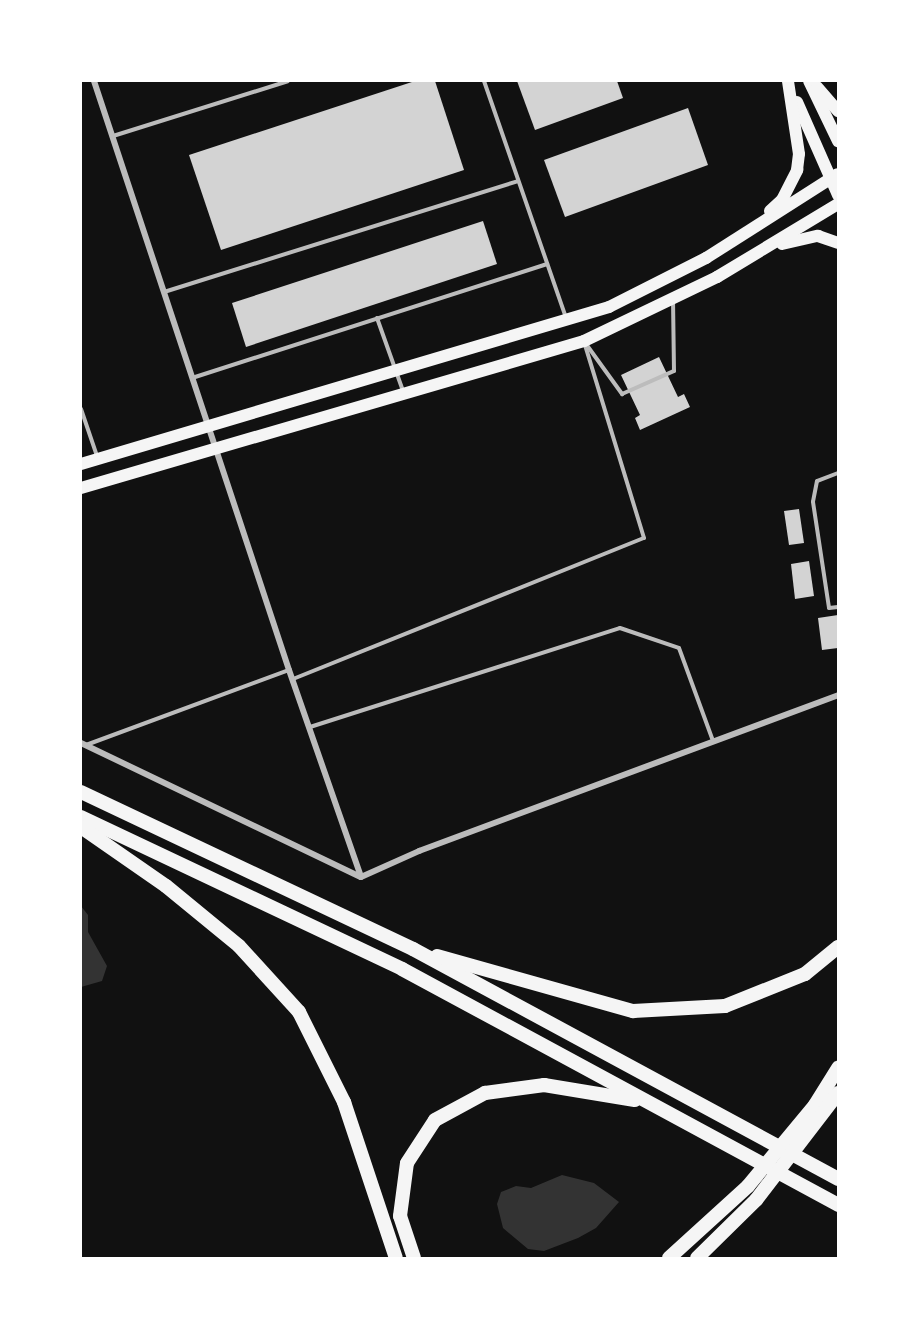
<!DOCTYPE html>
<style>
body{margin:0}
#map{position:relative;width:919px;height:1339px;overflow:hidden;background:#111;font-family:Georgia,serif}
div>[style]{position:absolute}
.water>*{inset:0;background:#333}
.building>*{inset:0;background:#d3d3d3}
.service>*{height:4px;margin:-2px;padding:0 2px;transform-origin:2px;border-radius:2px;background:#bcbcbc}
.minor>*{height:6px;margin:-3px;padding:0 3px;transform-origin:3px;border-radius:3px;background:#bcbcbc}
.primary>*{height:12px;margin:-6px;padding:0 6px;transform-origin:6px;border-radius:6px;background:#f5f5f5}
.motorway>*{height:14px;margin:-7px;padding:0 7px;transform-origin:7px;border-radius:7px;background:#f5f5f5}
span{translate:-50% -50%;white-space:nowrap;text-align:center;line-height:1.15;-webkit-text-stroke:4.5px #fff;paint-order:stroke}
.frame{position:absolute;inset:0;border:82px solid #fff;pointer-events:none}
</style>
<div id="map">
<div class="water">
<i style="clip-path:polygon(81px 906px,88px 915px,88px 932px,107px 966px,102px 981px,81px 987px)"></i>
<i style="clip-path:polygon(562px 1175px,594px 1183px,619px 1202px,596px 1228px,578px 1238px,544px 1251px,528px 1249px,503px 1228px,497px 1204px,501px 1192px,516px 1186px,531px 1188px)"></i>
</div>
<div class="building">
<i style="clip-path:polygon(415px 81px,435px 81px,464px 170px,221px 250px,189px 155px)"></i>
<i style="clip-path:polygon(517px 81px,617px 81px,623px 98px,535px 130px)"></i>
<i style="clip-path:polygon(688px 108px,708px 165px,565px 217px,544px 160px)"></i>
<i style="clip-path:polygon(483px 221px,497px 264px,246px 347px,232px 303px)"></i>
<i style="clip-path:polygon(659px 357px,678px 397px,684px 394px,690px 407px,640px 430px,635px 418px,640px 415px,621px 375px)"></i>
<i style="clip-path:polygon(799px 509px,804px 543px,789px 545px,784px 511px)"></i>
<i style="clip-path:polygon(809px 561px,814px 596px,795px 599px,791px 564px)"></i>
<i style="clip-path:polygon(838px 615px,838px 648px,822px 650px,818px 618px)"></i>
</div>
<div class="service">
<i style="left:484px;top:81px;width:251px;rotate:70.9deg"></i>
<i style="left:113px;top:136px;width:183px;rotate:-17.4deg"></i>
<i style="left:164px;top:292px;width:371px;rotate:-17.4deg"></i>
<i style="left:377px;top:318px;width:77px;rotate:70.4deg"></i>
<i style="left:586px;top:344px;width:62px;rotate:54.2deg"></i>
<i style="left:622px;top:394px;width:57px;rotate:-23.9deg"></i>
<i style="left:674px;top:371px;width:69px;rotate:-90.8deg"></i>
<i style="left:192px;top:378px;width:373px;rotate:-17.8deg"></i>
<i style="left:81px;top:409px;width:50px;rotate:71.2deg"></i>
<i style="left:838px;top:473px;width:22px;rotate:159deg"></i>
<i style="left:817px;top:481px;width:21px;rotate:101deg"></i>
<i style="left:813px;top:502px;width:107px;rotate:81.4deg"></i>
<i style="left:829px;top:608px;width:9px;rotate:-6deg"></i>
<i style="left:293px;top:679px;width:378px;rotate:-21.9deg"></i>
<i style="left:644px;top:538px;width:205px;rotate:-107deg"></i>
<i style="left:310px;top:727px;width:325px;rotate:-17.7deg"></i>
<i style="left:620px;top:628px;width:62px;rotate:18.7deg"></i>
<i style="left:679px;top:648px;width:99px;rotate:69.9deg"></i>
<i style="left:86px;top:745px;width:216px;rotate:-20.3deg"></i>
</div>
<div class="minor">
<i style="left:94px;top:81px;width:620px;rotate:71.68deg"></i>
<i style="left:289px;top:670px;width:219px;rotate:70.8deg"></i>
<i style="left:361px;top:877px;width:64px;rotate:-24.1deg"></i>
<i style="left:419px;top:851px;width:447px;rotate:-20.4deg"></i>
<i style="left:81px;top:743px;width:310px;rotate:25.6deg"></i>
</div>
<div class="primary">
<i style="left:809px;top:81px;width:67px;rotate:64.2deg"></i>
<i style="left:817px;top:87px;width:32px;rotate:49deg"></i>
<i style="left:797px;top:102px;width:102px;rotate:66.2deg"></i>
<i style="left:770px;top:211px;width:16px;rotate:-43deg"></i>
<i style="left:782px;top:200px;width:34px;rotate:-63deg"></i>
<i style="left:797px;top:170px;width:16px;rotate:-83deg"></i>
<i style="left:799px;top:154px;width:74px;rotate:-98.6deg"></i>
<i style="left:782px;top:244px;width:37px;rotate:-13deg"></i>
<i style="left:818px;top:236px;width:21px;rotate:19deg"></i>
<i style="left:81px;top:464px;width:551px;rotate:-16.56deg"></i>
<i style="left:609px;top:307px;width:109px;rotate:-26.8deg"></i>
<i style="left:706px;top:258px;width:156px;rotate:-32.5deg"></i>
<i style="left:81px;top:488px;width:524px;rotate:-16.29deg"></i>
<i style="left:584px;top:341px;width:148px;rotate:-25.7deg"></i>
<i style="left:717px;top:277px;width:141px;rotate:-31.1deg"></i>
</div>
<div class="motorway">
<i style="left:81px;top:792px;width:367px;rotate:25.3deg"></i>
<i style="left:413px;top:949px;width:483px;rotate:28.4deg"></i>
<i style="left:81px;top:817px;width:355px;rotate:25.3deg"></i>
<i style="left:402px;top:969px;width:496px;rotate:28.4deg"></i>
<i style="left:81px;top:827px;width:103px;rotate:34.8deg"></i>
<i style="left:166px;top:886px;width:94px;rotate:39.4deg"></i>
<i style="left:239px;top:946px;width:89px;rotate:47.7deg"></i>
<i style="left:299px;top:1012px;width:101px;rotate:63.4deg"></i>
<i style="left:344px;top:1102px;width:164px;rotate:71.6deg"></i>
<i style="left:437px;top:956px;width:204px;rotate:15.7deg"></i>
<i style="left:633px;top:1011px;width:92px;rotate:-3.1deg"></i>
<i style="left:725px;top:1006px;width:86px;rotate:-21.8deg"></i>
<i style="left:805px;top:974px;width:43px;rotate:-39.3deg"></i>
<i style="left:414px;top:1258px;width:44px;rotate:-108.4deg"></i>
<i style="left:400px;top:1216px;width:53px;rotate:-82.5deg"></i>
<i style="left:407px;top:1163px;width:51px;rotate:-56.9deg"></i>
<i style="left:435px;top:1120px;width:57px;rotate:-28.4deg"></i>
<i style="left:485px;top:1093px;width:60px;rotate:-7.7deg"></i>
<i style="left:544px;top:1085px;width:92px;rotate:9.4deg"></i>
<i style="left:669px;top:1258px;width:107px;rotate:-42.3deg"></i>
<i style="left:748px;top:1186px;width:105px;rotate:-50.4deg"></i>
<i style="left:815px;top:1105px;width:44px;rotate:-58.1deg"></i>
<i style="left:697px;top:1258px;width:83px;rotate:-44.5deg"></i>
<i style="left:756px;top:1200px;width:135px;rotate:-52.5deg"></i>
</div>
<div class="frame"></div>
</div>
